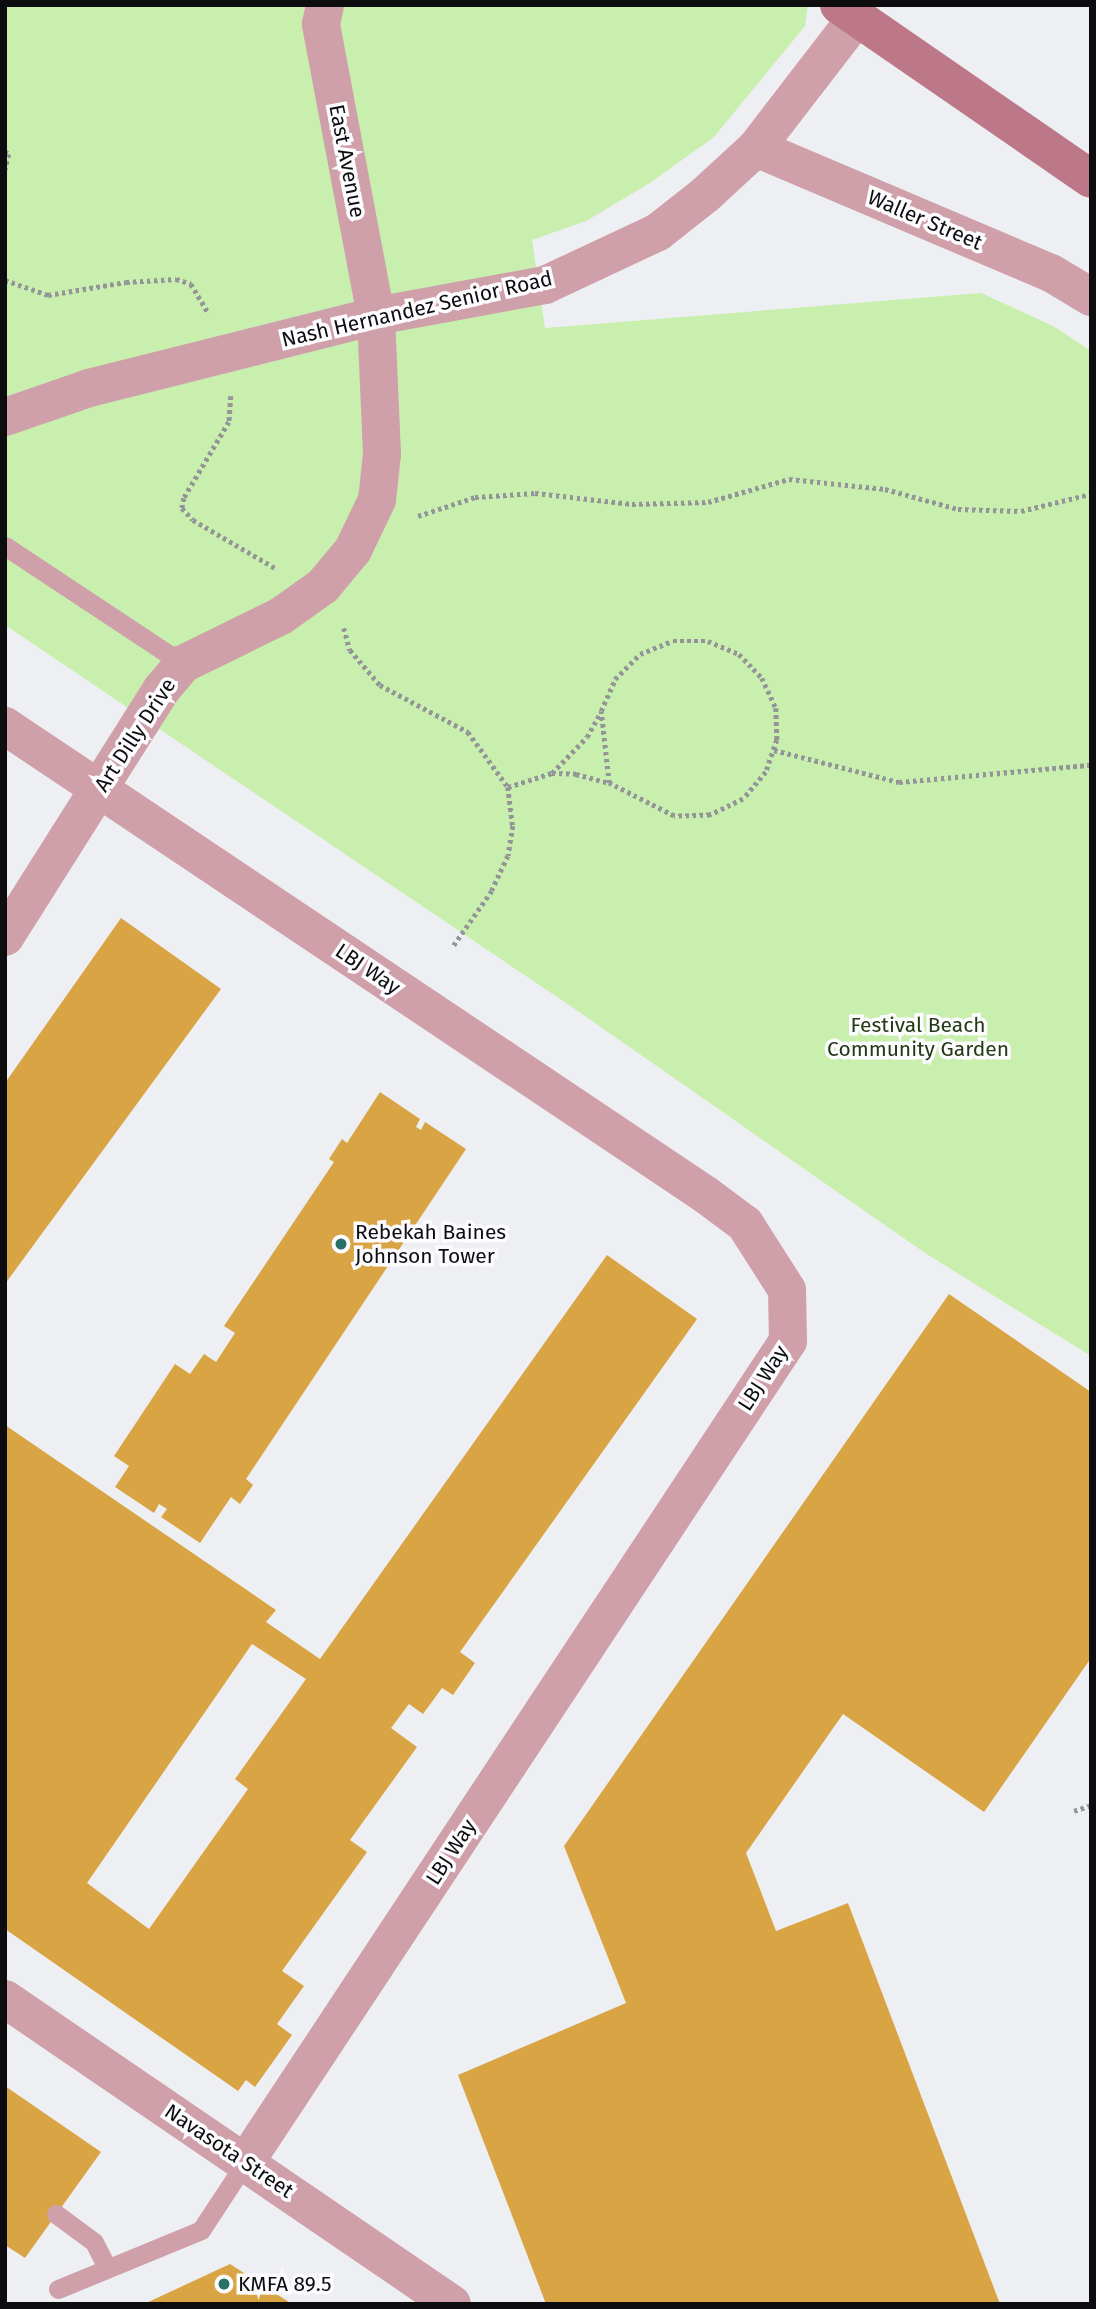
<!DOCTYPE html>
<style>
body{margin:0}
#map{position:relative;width:1096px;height:2309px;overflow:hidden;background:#eeeff3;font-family:"Fira Sans",sans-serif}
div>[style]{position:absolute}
.green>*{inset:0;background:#c9efae}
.building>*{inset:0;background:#d9a544}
.path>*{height:4.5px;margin-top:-2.25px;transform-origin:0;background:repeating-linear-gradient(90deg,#949598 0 3.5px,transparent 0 7px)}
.lane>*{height:19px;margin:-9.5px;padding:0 9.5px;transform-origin:9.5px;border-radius:9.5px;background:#cfa0aa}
.street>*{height:38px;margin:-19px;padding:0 19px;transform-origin:19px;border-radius:19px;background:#cfa0aa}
.secondary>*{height:38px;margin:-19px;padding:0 19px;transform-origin:19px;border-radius:19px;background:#bc7889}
.dots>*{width:19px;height:19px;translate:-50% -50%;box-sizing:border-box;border:4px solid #fcfcff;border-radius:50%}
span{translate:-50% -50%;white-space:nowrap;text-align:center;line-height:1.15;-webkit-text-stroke:7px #fcfcff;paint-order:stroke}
.street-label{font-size:21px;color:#0d0d0f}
.park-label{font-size:21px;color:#253915}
.poi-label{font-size:21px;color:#0d0d0f}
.left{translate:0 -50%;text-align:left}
.frame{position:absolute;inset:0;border:7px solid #0d0d0f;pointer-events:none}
</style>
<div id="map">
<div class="green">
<i style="clip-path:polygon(5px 5px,808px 5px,805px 26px,714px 137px,650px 183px,586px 221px,532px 240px,545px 328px,981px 293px,1053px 326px,1091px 351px,1091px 1356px,925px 1253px,572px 1007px,5px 625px)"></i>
</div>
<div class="building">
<i style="clip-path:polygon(121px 918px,221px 989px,5px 1284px,5px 1083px)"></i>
<i style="clip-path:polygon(380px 1092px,420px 1119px,416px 1127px,421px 1130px,425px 1122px,466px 1149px,246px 1479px,253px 1485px,240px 1504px,231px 1497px,200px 1543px,161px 1517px,167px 1509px,159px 1504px,154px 1513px,115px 1487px,129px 1466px,114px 1456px,175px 1364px,190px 1374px,204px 1354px,216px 1362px,235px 1333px,224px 1326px,334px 1162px,329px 1159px,342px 1139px,347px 1143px)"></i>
<i style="clip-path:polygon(evenodd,607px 1255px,697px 1319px,460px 1652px,475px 1663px,453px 1695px,442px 1688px,423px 1714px,409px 1704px,391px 1728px,417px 1747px,350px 1840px,367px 1852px,282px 1971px,304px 1986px,277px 2024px,292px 2035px,255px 2087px,246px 2080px,238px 2091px,5px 1929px,5px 1425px,276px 1610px,266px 1622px,320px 1659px,607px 1255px,252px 1644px,306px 1679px,235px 1779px,248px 1789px,149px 1929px,87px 1883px,252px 1644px)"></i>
<i style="clip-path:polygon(949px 1294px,1091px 1392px,1091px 1658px,984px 1812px,843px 1714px,746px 1853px,776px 1931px,848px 1903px,1000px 2304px,546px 2304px,458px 2075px,626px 2003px,564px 1846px)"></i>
<i style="clip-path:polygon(5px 2086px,101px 2152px,25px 2258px,5px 2245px)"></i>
<i style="clip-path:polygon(230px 2264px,292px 2304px,144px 2304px)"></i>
</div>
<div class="path">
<i style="left:5px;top:151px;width:5px;rotate:37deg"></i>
<i style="left:9px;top:154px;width:16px;rotate:104deg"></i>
<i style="left:5px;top:280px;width:46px;rotate:19.2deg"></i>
<i style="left:48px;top:295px;width:79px;rotate:-9.5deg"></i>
<i style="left:126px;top:282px;width:50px;rotate:-3.4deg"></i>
<i style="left:176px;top:279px;width:16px;rotate:18deg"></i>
<i style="left:191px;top:284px;width:35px;rotate:59deg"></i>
<i style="left:231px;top:396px;width:26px;rotate:94deg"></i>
<i style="left:229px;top:422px;width:88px;rotate:120.6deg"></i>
<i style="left:184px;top:498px;width:10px;rotate:101deg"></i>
<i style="left:182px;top:508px;width:16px;rotate:47deg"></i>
<i style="left:193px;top:520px;width:95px;rotate:30.3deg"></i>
<i style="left:418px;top:516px;width:60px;rotate:-18.4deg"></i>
<i style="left:475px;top:497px;width:60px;rotate:-3.8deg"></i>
<i style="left:535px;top:493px;width:98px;rotate:6.5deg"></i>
<i style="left:632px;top:504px;width:76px;rotate:-1.5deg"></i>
<i style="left:708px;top:502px;width:84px;rotate:-15.9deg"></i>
<i style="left:789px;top:479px;width:97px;rotate:5.9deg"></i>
<i style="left:885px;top:489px;width:76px;rotate:15.3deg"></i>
<i style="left:958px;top:509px;width:63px;rotate:1.8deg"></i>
<i style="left:1021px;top:511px;width:72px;rotate:-13.7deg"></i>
<i style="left:344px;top:628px;width:23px;rotate:75deg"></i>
<i style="left:350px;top:650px;width:46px;rotate:49.4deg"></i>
<i style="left:380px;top:685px;width:100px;rotate:28.1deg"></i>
<i style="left:468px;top:732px;width:68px;rotate:54deg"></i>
<i style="left:508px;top:787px;width:39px;rotate:83deg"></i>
<i style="left:513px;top:826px;width:30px;rotate:99deg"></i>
<i style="left:508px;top:856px;width:38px;rotate:115deg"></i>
<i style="left:492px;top:891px;width:68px;rotate:124.9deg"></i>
<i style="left:673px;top:641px;width:35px"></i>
<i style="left:708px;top:641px;width:34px;rotate:23deg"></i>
<i style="left:739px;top:654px;width:33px;rotate:46deg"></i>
<i style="left:762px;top:678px;width:33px;rotate:65deg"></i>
<i style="left:776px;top:708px;width:32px;rotate:88deg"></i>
<i style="left:777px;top:740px;width:34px;rotate:109deg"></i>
<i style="left:766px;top:772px;width:35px;rotate:130deg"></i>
<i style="left:743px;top:799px;width:37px;rotate:154deg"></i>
<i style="left:710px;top:815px;width:36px;rotate:178deg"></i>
<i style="left:674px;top:816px;width:73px;rotate:-153.1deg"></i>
<i style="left:609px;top:783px;width:72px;rotate:-96.3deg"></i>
<i style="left:601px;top:711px;width:35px;rotate:-66deg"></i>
<i style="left:615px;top:679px;width:35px;rotate:-45deg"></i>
<i style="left:640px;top:654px;width:35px;rotate:-22deg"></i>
<i style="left:774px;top:750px;width:129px;rotate:14.4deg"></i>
<i style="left:899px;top:782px;width:193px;rotate:-5.1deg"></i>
<i style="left:552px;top:773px;width:50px;rotate:-45.8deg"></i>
<i style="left:587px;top:737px;width:29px;rotate:-61deg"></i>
<i style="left:508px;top:787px;width:46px;rotate:-17.7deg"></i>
<i style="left:552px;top:773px;width:24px;rotate:2deg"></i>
<i style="left:576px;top:774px;width:34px;rotate:15deg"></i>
<i style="left:1074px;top:1811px;width:18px;rotate:-19deg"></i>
</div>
<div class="lane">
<i style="left:5px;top:546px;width:214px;rotate:33.5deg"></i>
<i style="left:56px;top:2214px;width:47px;rotate:36.4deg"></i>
<i style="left:94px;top:2242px;width:29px;rotate:63deg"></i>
<i style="left:58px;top:2289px;width:155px;rotate:-22.4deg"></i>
<i style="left:201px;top:2230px;width:80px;rotate:-56.7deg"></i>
</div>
<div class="street">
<i style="left:756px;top:148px;width:320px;rotate:23deg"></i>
<i style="left:1051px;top:273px;width:47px;rotate:31deg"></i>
<i style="left:5px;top:417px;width:89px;rotate:-19deg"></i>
<i style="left:89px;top:388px;width:296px;rotate:-14.1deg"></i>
<i style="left:376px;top:316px;width:172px;rotate:-10.4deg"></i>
<i style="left:545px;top:285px;width:125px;rotate:-25.1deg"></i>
<i style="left:658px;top:232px;width:60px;rotate:-38.2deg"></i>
<i style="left:705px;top:195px;width:69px;rotate:-42.7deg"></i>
<i style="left:756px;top:148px;width:164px;rotate:-52.4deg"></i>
<i style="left:5px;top:726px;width:843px;rotate:33.78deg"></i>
<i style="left:706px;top:1195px;width:49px;rotate:36.6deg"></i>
<i style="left:745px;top:1224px;width:78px;rotate:57.5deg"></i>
<i style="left:787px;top:1290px;width:51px;rotate:88.9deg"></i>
<i style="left:788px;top:1341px;width:985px;rotate:123.45deg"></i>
<i style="left:5px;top:937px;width:294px;rotate:-57.7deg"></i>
<i style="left:162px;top:689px;width:33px;rotate:-50deg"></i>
<i style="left:183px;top:664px;width:109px;rotate:-26.1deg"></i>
<i style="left:281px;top:616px;width:52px;rotate:-35.5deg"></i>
<i style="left:323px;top:586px;width:47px;rotate:-50.2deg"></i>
<i style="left:353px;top:550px;width:55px;rotate:-64.4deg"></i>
<i style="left:377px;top:500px;width:46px;rotate:-83.8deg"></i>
<i style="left:382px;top:454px;width:138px;rotate:-92.5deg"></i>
<i style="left:376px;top:316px;width:297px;rotate:-100.7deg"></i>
<i style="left:321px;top:24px;width:19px;rotate:-78deg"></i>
<i style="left:5px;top:1999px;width:541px;rotate:34.31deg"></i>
</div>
<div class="secondary">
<i style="left:839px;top:5px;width:306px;rotate:34.6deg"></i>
</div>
<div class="dots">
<i style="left:341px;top:1244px;background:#2a7066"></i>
<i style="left:224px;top:2284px;background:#2a7066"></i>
</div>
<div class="street-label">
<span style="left:347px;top:161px;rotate:79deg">East Avenue</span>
<span style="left:925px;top:220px;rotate:23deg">Waller Street</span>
<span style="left:417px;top:309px;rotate:-13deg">Nash Hernandez Senior Road</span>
<span style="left:135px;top:735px;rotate:-57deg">Art Dilly Drive</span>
<span style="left:368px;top:969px;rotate:34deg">LBJ Way</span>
<span style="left:763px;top:1378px;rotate:-57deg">LBJ Way</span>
<span style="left:451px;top:1852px;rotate:-57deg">LBJ Way</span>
<span style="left:229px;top:2151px;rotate:34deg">Navasota Street</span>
</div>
<div class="park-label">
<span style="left:918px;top:1037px">Festival Beach<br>Community Garden</span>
</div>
<div class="poi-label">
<span class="left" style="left:355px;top:1244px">Rebekah Baines<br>Johnson Tower</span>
<span class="left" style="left:238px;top:2284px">KMFA 89.5</span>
</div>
<div class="frame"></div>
</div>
